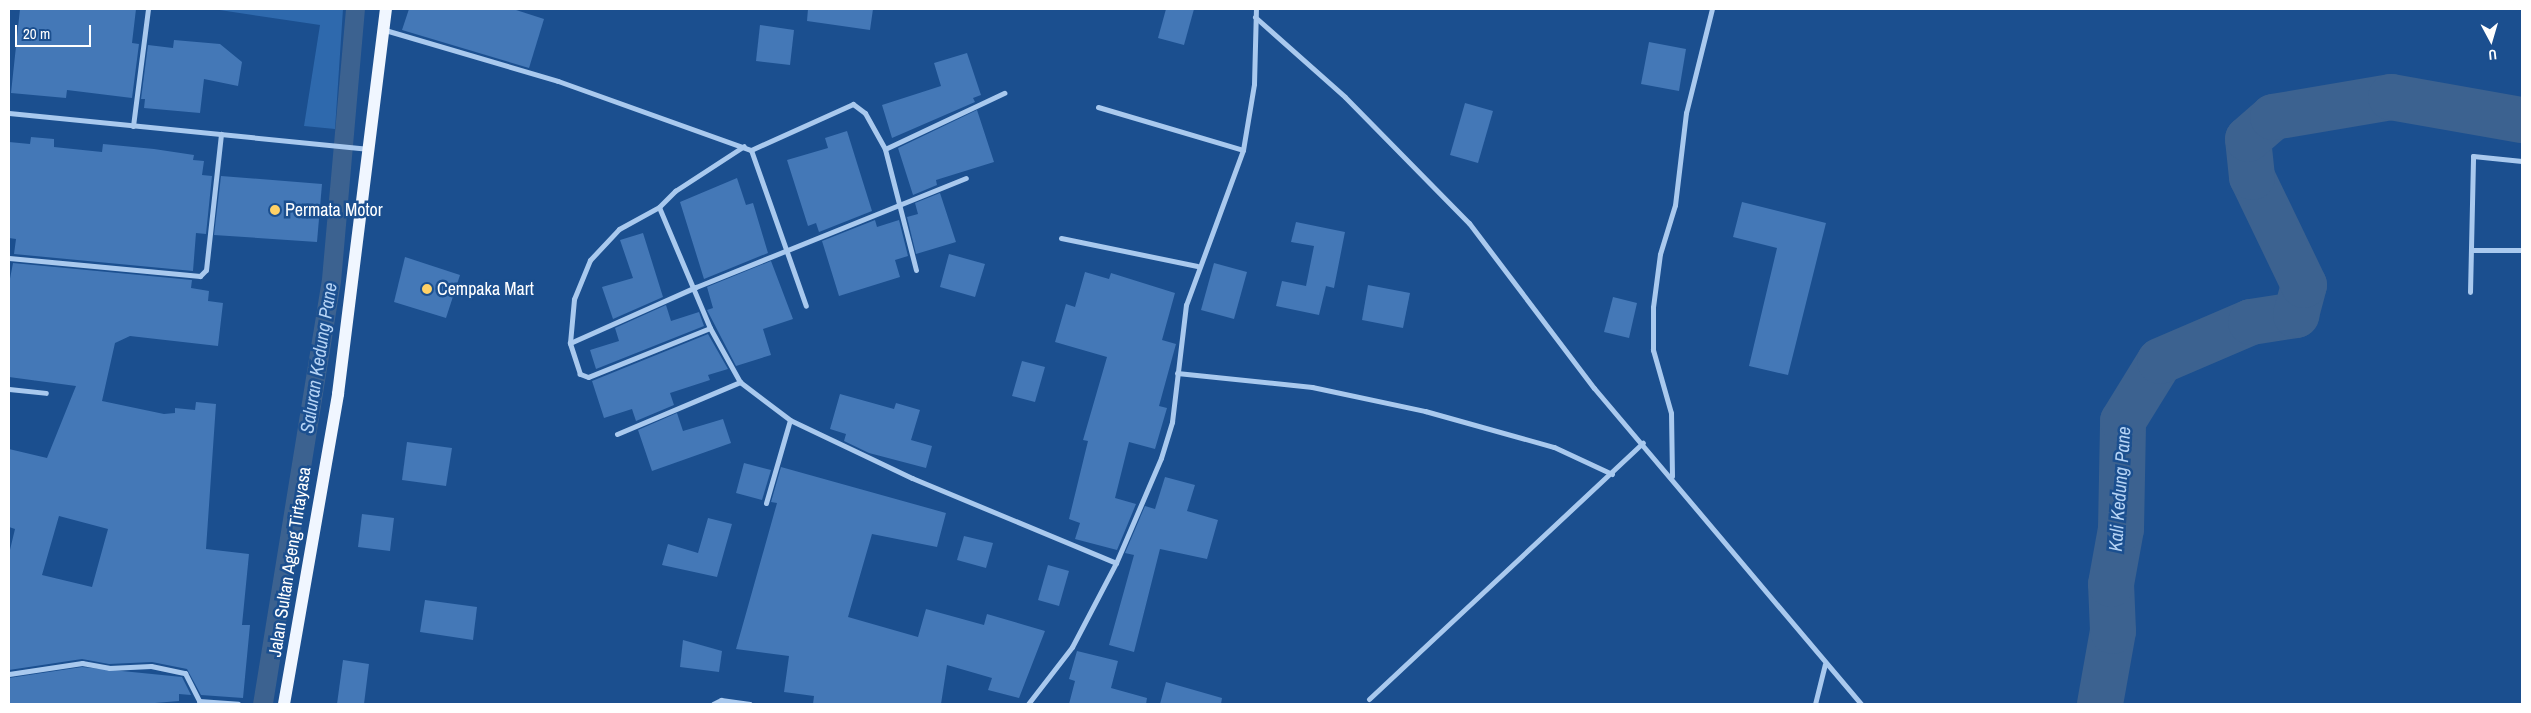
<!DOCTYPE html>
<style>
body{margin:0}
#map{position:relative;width:2531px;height:713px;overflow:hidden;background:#1b4f8f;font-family:"Archivo Narrow",sans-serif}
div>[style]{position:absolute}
.green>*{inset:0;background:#2e69ad}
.water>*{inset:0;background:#3c6290}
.river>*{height:46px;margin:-23px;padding:0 23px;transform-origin:23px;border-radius:23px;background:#3c6290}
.building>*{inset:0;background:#4478b7}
.street>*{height:5px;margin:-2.5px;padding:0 2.5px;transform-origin:2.5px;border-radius:2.5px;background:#a9c9ee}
.primary>*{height:12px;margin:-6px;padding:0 6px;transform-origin:6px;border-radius:6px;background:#f0f6ff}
.dots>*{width:14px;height:14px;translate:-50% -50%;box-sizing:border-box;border:2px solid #1b4f8f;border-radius:50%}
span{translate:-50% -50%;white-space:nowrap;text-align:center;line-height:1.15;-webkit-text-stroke:5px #1b4f8f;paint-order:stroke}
.poi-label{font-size:18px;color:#fff}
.left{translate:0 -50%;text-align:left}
.street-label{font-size:18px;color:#fff}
.water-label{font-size:19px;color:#b5d3f5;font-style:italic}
.frame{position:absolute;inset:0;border:10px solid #fff;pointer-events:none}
.north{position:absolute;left:2466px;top:15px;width:50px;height:50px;-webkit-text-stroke:4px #1b4f8f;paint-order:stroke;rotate:174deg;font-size:14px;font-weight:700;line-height:20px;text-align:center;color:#fff}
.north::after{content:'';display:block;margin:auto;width:18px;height:22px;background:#fff;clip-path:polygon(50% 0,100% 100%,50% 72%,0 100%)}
.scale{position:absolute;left:15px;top:25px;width:76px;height:22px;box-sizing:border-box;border:2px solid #fff;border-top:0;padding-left:6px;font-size:15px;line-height:18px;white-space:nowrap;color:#fff;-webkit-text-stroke:4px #1b4f8f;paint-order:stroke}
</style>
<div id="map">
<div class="green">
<i style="clip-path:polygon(213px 9px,343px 9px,335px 129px,304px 126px,320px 25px)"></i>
</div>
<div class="water">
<i style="clip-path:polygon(346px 9px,365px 9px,341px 282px,273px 704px,253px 704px,322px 279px)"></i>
</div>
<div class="river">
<i style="left:2100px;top:704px;width:74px;rotate:-79.9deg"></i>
<i style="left:2113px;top:631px;width:47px;rotate:-92.4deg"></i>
<i style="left:2111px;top:584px;width:56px;rotate:-79.7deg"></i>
<i style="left:2121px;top:529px;width:108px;rotate:-88.9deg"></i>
<i style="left:2123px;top:421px;width:70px;rotate:-58.3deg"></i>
<i style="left:2160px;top:361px;width:99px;rotate:-23.2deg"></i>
<i style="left:2251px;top:322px;width:46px;rotate:-8.8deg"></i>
<i style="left:2296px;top:315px;width:31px;rotate:-75deg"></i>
<i style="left:2304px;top:285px;width:120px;rotate:-115.7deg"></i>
<i style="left:2252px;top:177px;width:38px;rotate:-96deg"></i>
<i style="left:2248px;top:139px;width:33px;rotate:-41deg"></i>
<i style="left:2273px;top:117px;width:120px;rotate:-9.6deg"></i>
<i style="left:2391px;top:97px;width:133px;rotate:10deg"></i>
</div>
<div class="building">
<i style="clip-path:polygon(20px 9px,136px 9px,132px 43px,139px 44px,132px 98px,67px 90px,66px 98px,11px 93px)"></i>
<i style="clip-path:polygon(409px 9px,513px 9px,544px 19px,529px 68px,402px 30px)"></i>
<i style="clip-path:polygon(808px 9px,873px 9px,870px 30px,807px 21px)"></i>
<i style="clip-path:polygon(1166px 9px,1194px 9px,1184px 45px,1158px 38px)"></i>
<i style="clip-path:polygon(760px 25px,794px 30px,790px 65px,756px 61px)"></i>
<i style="clip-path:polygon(174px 40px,220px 44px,242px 62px,238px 86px,204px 79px,200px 113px,144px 108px,145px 99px,141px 99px,148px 45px,173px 48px)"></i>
<i style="clip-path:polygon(1649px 42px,1686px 49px,1679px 91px,1641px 84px)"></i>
<i style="clip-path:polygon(967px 53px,981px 95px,973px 98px,975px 102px,892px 138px,882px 105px,941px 86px,934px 63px)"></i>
<i style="clip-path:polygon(1465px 103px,1493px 111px,1478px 163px,1450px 155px)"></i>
<i style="clip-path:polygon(977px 110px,994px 162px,936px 180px,937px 185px,913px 195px,898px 148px)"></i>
<i style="clip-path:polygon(847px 131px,872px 211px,819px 232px,816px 223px,808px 226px,787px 160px,828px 148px,825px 138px)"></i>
<i style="clip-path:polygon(31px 137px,54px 139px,54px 147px,102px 152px,103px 144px,154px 149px,194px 155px,193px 160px,204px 161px,202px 175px,212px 176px,206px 234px,196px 233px,193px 271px,14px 254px,16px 239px,9px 238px,9px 142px,30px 144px)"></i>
<i style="clip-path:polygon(221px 176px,322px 184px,317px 242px,214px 235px)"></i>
<i style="clip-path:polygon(737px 178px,746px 205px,753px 203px,768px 253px,704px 279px,680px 202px)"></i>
<i style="clip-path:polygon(940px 193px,956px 242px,916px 254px,907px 217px,918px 214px,915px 203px)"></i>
<i style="clip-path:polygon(1742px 202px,1826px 223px,1788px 375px,1749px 366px,1777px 248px,1733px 237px)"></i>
<i style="clip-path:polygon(875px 220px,877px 227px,899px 220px,908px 256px,895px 260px,900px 277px,839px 296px,822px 241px)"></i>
<i style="clip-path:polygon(1296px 222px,1345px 232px,1334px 288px,1326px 286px,1319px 315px,1276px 306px,1282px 281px,1306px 286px,1314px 246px,1291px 242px)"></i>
<i style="clip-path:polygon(643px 233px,663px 297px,613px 319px,602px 287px,633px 278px,620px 240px)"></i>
<i style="clip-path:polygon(949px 254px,985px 264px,975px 297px,940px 287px)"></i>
<i style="clip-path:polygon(405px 257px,460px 275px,446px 318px,394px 302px)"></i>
<i style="clip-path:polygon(771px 261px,793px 319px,763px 329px,771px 355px,736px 366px,707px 310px,713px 308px,707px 287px)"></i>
<i style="clip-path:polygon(evenodd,13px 263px,192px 280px,191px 288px,209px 291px,208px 301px,223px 303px,218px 346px,130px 336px,115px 343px,102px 401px,164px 414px,175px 413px,175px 408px,195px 410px,196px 402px,216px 404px,206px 549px,249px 554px,242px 625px,250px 625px,243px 698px,201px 695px,187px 669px,152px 662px,109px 664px,82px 659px,9px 670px,9px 554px,15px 529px,9px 527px,9px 449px,47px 458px,76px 386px,9px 377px,9px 284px,13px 263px,59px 516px,108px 529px,92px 587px,42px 575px,59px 516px)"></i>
<i style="clip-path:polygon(1214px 263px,1247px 272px,1234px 319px,1201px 310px)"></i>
<i style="clip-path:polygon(1085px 272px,1109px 279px,1111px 273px,1175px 293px,1162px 340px,1176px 344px,1159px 406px,1167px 408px,1155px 449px,1129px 442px,1115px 498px,1136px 504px,1117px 550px,1075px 539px,1080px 523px,1069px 519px,1088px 441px,1083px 440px,1107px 357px,1055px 342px,1066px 304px,1075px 307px)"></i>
<i style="clip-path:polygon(1368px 285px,1410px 293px,1403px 328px,1362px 320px)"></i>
<i style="clip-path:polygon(1613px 297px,1637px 303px,1629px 338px,1604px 332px)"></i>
<i style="clip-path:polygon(666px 305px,671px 321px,699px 312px,704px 326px,596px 369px,590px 350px,619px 341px,615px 328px)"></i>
<i style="clip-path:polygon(708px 334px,728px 369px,708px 375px,710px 380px,670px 393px,674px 405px,636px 421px,632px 409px,604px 418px,592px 381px)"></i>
<i style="clip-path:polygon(1022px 361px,1045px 367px,1035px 402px,1012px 396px)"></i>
<i style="clip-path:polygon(840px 394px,894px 409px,896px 403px,920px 410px,911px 440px,932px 446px,926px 468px,869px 453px,844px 441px,846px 434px,830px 429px)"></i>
<i style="clip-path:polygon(677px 413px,683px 431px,723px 419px,731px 443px,652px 471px,638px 430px)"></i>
<i style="clip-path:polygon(407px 442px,452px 448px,446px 486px,402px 480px)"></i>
<i style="clip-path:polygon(744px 463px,771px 470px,762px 500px,736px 493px)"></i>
<i style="clip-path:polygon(781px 467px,946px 513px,937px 547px,872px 534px,848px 617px,918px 637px,926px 609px,984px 625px,987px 614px,1045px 631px,1019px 698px,988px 690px,992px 678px,947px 665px,941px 704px,813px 704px,814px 696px,784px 692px,789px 656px,736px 649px,777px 503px,771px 502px)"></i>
<i style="clip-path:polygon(1165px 477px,1195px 485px,1187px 511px,1218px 520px,1207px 559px,1160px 549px,1134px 652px,1109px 645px,1134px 555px,1125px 553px,1145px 506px,1155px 509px)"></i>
<i style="clip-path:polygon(362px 514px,394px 518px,390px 551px,358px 547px)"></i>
<i style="clip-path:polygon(708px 518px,732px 524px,717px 577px,662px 565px,668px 544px,698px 553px)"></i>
<i style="clip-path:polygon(964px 536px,993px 543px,986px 568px,957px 560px)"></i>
<i style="clip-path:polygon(1048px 565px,1069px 571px,1059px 606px,1038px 600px)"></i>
<i style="clip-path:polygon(425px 600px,477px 607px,473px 640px,420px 632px)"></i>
<i style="clip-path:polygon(683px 640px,722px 651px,719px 672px,680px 667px)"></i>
<i style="clip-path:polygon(1077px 651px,1118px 661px,1111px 688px,1147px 698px,1146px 704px,1069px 704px,1075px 681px,1069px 679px)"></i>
<i style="clip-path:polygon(343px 660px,369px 664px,364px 704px,337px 704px)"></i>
<i style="clip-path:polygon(82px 667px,182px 677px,191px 695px,179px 694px,179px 701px,143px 704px,9px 704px,9px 678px)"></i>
<i style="clip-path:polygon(1166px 682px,1222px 698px,1221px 704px,1160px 704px)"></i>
</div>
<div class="street">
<i style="left:1255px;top:17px;width:120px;rotate:41.6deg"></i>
<i style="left:1345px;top:97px;width:177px;rotate:45.5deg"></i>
<i style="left:1469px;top:223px;width:207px;rotate:52.9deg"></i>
<i style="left:1594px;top:388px;width:414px;rotate:49.8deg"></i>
<i style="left:385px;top:30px;width:180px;rotate:16.4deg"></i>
<i style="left:558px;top:81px;width:205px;rotate:19.7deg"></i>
<i style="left:751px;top:150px;width:165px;rotate:70.6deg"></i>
<i style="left:1098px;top:107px;width:151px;rotate:16.5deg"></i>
<i style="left:9px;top:113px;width:362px;rotate:5.7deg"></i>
<i style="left:133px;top:126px;width:118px;rotate:-82.7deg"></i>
<i style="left:751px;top:150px;width:112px;rotate:-24.3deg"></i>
<i style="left:853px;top:104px;width:15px;rotate:37deg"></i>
<i style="left:865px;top:113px;width:41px;rotate:60.9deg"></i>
<i style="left:1061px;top:238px;width:139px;rotate:11.6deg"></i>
<i style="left:2472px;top:250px;width:50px"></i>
<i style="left:9px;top:258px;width:192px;rotate:5.4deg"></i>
<i style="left:200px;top:276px;width:8px;rotate:-45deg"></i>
<i style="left:206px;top:270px;width:137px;rotate:-83.7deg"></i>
<i style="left:916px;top:270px;width:125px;rotate:-104.4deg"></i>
<i style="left:885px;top:149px;width:132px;rotate:-25.2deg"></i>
<i style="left:2470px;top:292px;width:136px;rotate:-88.7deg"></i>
<i style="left:2473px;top:156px;width:49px;rotate:5.8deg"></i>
<i style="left:710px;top:328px;width:131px;rotate:158.1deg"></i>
<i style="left:588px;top:377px;width:9px;rotate:-159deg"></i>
<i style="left:580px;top:374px;width:33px;rotate:-108deg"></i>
<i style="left:570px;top:343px;width:44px;rotate:-84.8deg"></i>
<i style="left:574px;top:299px;width:42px;rotate:-67.7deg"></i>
<i style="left:590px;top:260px;width:42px;rotate:-46.9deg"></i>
<i style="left:619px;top:229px;width:46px;rotate:-28.8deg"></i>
<i style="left:659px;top:207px;width:23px;rotate:-45deg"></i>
<i style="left:675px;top:191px;width:82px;rotate:-33.1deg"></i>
<i style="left:570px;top:343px;width:138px;rotate:-24deg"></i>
<i style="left:696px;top:287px;width:291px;rotate:-22deg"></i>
<i style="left:1177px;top:373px;width:136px;rotate:5.9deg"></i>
<i style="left:1312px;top:387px;width:116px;rotate:12deg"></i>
<i style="left:1425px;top:411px;width:134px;rotate:15.6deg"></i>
<i style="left:1554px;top:447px;width:64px;rotate:25deg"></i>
<i style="left:740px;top:382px;width:63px;rotate:37.2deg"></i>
<i style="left:790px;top:420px;width:135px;rotate:25.4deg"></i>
<i style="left:912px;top:478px;width:221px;rotate:22.6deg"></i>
<i style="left:9px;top:389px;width:37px;rotate:6deg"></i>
<i style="left:617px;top:434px;width:134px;rotate:-22.9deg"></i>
<i style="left:740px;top:382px;width:62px;rotate:-119.1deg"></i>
<i style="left:710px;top:328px;width:131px;rotate:-112.9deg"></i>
<i style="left:1672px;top:476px;width:63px;rotate:-90.9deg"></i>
<i style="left:1671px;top:413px;width:66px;rotate:-105.9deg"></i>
<i style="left:1653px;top:350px;width:43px;rotate:-90deg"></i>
<i style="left:1653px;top:307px;width:53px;rotate:-82.5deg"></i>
<i style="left:1660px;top:254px;width:51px;rotate:-73deg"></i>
<i style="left:1675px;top:205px;width:93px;rotate:-83.2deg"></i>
<i style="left:1686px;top:113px;width:107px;rotate:-76deg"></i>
<i style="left:766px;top:503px;width:86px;rotate:-73.9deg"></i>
<i style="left:9px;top:674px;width:74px;rotate:-8.6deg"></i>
<i style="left:82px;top:663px;width:27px;rotate:10deg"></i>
<i style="left:109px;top:668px;width:42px;rotate:-2.7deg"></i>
<i style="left:151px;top:666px;width:35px;rotate:12deg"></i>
<i style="left:185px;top:673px;width:31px;rotate:63deg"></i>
<i style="left:199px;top:701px;width:39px;rotate:4deg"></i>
<i style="left:1369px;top:699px;width:375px;rotate:-43.1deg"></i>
<i style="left:713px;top:704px;width:9px;rotate:-27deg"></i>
<i style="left:721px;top:700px;width:29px;rotate:8deg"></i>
<i style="left:1028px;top:704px;width:72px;rotate:-52.3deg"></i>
<i style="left:1072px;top:647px;width:95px;rotate:-62.4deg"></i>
<i style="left:1116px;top:563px;width:114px;rotate:-66.8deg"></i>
<i style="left:1161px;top:458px;width:38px;rotate:-73deg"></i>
<i style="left:1172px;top:422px;width:118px;rotate:-83.2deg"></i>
<i style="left:1186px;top:305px;width:165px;rotate:-69.8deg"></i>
<i style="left:1243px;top:150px;width:67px;rotate:-80.5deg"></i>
<i style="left:1254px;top:84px;width:75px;rotate:-88.5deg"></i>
<i style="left:1815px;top:704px;width:41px;rotate:-76deg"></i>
</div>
<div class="primary">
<i style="left:284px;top:704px;width:315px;rotate:-80.1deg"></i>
<i style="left:338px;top:394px;width:388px;rotate:-82.9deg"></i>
</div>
<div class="dots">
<i style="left:275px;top:210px;background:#ffd166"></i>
<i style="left:427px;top:289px;background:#ffd166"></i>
</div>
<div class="poi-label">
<span class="left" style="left:285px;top:210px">Permata Motor</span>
<span class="left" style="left:437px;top:289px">Cempaka Mart</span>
</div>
<div class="street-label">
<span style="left:290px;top:562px;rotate:-81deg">Jalan Sultan Ageng Tirtayasa</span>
</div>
<div class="water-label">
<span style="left:319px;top:358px;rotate:-81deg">Saluran Kedung Pane</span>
<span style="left:2120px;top:489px;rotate:-86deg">Kali Kedung Pane</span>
</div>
<div class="frame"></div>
<div class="north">U</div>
<div class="scale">20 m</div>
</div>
